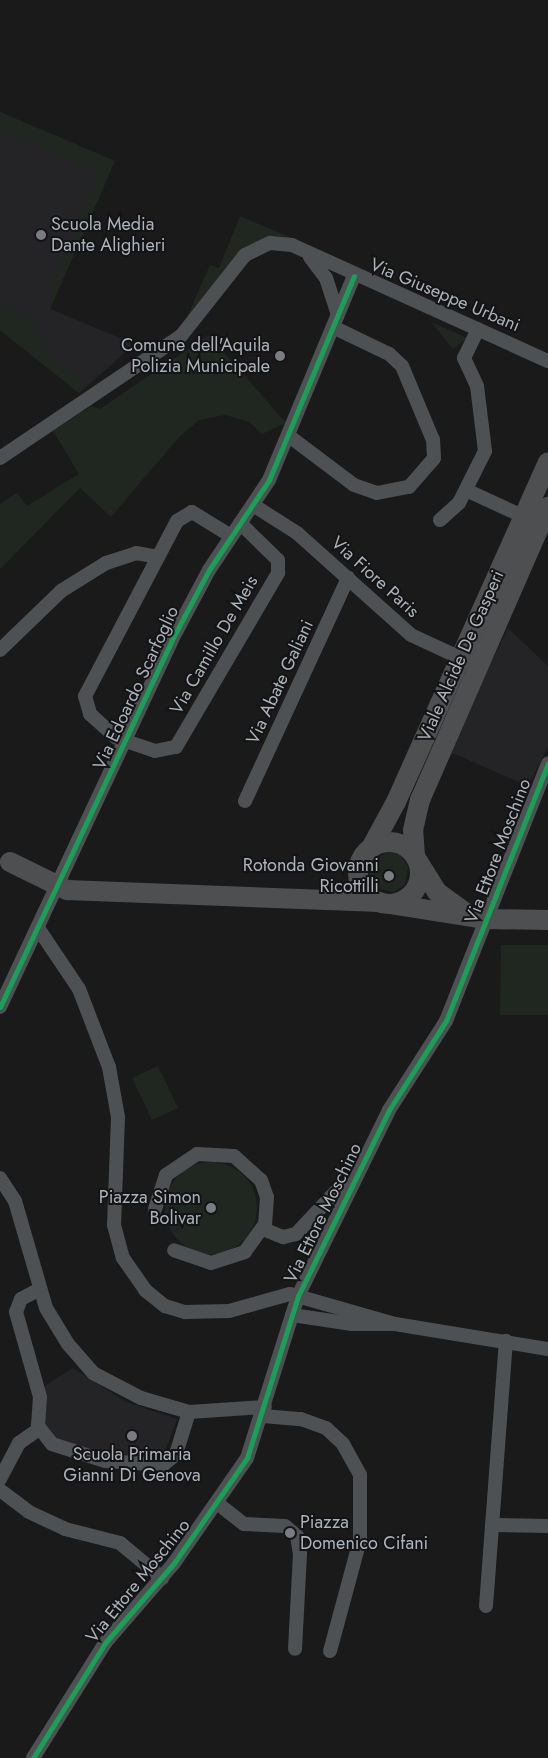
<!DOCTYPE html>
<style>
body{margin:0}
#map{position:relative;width:548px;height:1758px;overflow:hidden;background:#1a1a1a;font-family:Jost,sans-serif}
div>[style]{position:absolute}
.built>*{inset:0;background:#242426}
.green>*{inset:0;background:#202720}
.round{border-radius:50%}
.street>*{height:14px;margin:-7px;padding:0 7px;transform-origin:7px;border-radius:7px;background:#4e5153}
.secondary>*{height:20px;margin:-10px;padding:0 10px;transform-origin:10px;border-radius:10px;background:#4d4f51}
.secondary>.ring{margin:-10px;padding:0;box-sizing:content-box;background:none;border:20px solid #4d4f51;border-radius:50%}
.cycleway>*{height:5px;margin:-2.5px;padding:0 2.5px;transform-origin:2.5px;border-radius:2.5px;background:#1a9f57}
.dots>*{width:14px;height:14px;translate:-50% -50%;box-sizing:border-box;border:2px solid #141416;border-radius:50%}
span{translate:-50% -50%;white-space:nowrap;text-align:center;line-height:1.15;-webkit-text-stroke:4px #141416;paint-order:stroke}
.poi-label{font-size:18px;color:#acb3bb}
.left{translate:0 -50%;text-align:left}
.right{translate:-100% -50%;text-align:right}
.street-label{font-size:18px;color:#acb3bb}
</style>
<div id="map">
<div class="built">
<i style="clip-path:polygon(0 112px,115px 161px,50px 309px,135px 344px,79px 393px,0 330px)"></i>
<i style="clip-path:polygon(508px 628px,548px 666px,548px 747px,528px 786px,448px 751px)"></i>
<i style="clip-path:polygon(73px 1368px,126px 1402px,177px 1419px,163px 1457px,111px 1455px,59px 1441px,45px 1429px,45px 1386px)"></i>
</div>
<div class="green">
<i style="clip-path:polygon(0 112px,115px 161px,50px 309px,51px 284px,100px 173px,0 128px)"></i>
<i style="clip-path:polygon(240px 216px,294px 239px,265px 239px,247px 246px,184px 324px,210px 265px,219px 268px)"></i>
<i style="clip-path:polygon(0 304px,33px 321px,47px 354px,87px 386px,79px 393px,0 330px)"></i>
<i style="clip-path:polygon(431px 322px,467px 338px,453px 349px)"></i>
<i style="clip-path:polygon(209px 335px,286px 423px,262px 434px,249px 422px,225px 415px,199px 420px,179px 437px,111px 517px,80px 488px,0 569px,0 504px,17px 493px,27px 506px,79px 474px,53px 431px,91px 406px,100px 409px)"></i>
<i style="clip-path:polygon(387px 852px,400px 855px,408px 866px,405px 885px,394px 892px,375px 888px,369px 876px,371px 863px)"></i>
<i style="clip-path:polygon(501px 945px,548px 945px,548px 1015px,500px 1015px)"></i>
<i style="clip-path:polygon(158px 1066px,178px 1108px,152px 1120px,132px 1078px)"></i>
<i class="round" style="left:165px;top:1162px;width:92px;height:92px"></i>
</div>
<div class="street">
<i style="left:310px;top:257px;width:26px;rotate:53deg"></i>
<i style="left:326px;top:278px;width:38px;rotate:72deg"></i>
<i style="left:289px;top:436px;width:81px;rotate:37deg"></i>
<i style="left:354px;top:485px;width:24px;rotate:19deg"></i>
<i style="left:377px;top:493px;width:33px;rotate:-11deg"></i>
<i style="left:409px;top:487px;width:38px;rotate:-49deg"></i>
<i style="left:434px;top:458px;width:18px;rotate:-93deg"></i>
<i style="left:433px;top:440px;width:80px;rotate:-112.7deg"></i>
<i style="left:402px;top:366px;width:18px;rotate:-137deg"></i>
<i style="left:389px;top:354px;width:62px;rotate:-154.3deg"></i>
<i style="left:0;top:458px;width:218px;rotate:-34deg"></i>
<i style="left:181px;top:336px;width:103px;rotate:-51.7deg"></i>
<i style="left:245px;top:255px;width:28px;rotate:-26deg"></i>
<i style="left:270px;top:243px;width:22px;rotate:5deg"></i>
<i style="left:292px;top:245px;width:281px;rotate:24.4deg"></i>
<i style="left:466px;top:490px;width:72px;rotate:24.8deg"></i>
<i style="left:253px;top:505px;width:52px;rotate:32.5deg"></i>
<i style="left:297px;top:533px;width:153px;rotate:41.8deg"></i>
<i style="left:411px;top:635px;width:62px;rotate:24.9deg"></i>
<i style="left:440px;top:520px;width:25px;rotate:-42deg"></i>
<i style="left:459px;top:503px;width:58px;rotate:-63.4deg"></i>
<i style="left:485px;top:451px;width:65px;rotate:-97deg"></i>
<i style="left:477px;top:386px;width:31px;rotate:-115deg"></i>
<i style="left:464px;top:358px;width:32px;rotate:-64deg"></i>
<i style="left:231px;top:536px;width:46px;rotate:-148.4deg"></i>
<i style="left:192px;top:512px;width:17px;rotate:149deg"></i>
<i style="left:177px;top:521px;width:198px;rotate:117.7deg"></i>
<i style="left:85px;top:696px;width:19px;rotate:74deg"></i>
<i style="left:90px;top:714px;width:36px;rotate:42deg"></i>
<i style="left:117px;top:738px;width:40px;rotate:18.9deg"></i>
<i style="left:155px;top:751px;width:21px;rotate:-11deg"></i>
<i style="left:176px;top:747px;width:202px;rotate:-59.6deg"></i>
<i style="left:278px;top:573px;width:13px;rotate:-90deg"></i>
<i style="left:278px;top:560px;width:53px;rotate:-135.8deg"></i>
<i style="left:0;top:650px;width:85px;rotate:-44deg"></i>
<i style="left:61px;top:591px;width:53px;rotate:-31.9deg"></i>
<i style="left:106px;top:563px;width:32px;rotate:-18deg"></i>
<i style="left:136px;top:553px;width:22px;rotate:10deg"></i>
<i style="left:245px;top:801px;width:246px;rotate:-65.2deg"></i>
<i style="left:38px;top:928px;width:73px;rotate:56.1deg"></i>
<i style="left:79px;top:989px;width:84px;rotate:69deg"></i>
<i style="left:109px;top:1067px;width:51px;rotate:79.8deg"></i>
<i style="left:118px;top:1117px;width:108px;rotate:92.1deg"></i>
<i style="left:114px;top:1225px;width:34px;rotate:75deg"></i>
<i style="left:123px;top:1258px;width:39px;rotate:55deg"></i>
<i style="left:145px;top:1290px;width:26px;rotate:39deg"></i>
<i style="left:165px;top:1306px;width:21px;rotate:17deg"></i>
<i style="left:185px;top:1312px;width:44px;rotate:-1.3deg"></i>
<i style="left:229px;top:1311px;width:63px;rotate:-15.6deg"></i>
<i style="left:290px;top:1294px;width:109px;rotate:15.9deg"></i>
<i style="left:0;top:1007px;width:414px;rotate:-64.9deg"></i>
<i style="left:176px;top:632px;width:70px;rotate:-62deg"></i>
<i style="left:209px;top:570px;width:108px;rotate:-56.3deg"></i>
<i style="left:269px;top:480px;width:221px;rotate:-67.4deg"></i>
<i style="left:0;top:1178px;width:27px;rotate:57deg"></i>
<i style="left:15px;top:1201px;width:111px;rotate:73.8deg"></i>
<i style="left:46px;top:1308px;width:42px;rotate:58.6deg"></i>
<i style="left:68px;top:1344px;width:38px;rotate:49deg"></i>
<i style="left:93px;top:1373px;width:54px;rotate:27.5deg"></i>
<i style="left:141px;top:1398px;width:50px;rotate:16.3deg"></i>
<i style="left:189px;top:1412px;width:76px;rotate:-3.8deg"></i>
<i style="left:155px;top:1209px;width:36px;rotate:-72deg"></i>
<i style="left:166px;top:1175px;width:37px;rotate:-34deg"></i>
<i style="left:197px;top:1154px;width:37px;rotate:3deg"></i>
<i style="left:234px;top:1156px;width:36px;rotate:42deg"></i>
<i style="left:261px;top:1180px;width:18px;rotate:71deg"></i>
<i style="left:267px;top:1197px;width:27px;rotate:94deg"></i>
<i style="left:265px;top:1224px;width:34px;rotate:126deg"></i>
<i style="left:245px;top:1252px;width:36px;rotate:162deg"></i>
<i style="left:211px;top:1263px;width:39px;rotate:-161deg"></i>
<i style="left:263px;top:1229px;width:22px;rotate:22deg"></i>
<i style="left:283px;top:1237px;width:13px;rotate:-13deg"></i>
<i style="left:296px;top:1234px;width:66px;rotate:-46.8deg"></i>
<i style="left:341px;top:1186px;width:9px"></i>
<i style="left:38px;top:1290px;width:19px;rotate:152deg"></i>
<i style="left:21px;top:1299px;width:14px;rotate:111deg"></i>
<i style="left:16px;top:1312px;width:88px;rotate:74.2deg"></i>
<i style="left:40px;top:1397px;width:29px;rotate:94deg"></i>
<i style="left:38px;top:1426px;width:23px;rotate:52deg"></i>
<i style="left:52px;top:1444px;width:56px;rotate:17.8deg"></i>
<i style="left:105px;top:1461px;width:58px;rotate:3.9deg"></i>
<i style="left:163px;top:1465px;width:17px;rotate:-40deg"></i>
<i style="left:176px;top:1454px;width:44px;rotate:-72.8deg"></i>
<i style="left:292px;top:1315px;width:61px;rotate:8.5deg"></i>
<i style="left:352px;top:1324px;width:43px"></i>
<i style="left:395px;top:1324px;width:155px;rotate:9.3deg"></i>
<i style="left:263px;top:1416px;width:38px;rotate:5deg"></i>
<i style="left:301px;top:1419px;width:27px;rotate:20deg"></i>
<i style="left:326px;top:1428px;width:23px;rotate:43deg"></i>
<i style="left:343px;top:1444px;width:35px;rotate:61deg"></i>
<i style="left:360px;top:1475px;width:65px;rotate:90deg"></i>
<i style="left:360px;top:1540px;width:115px;rotate:105.1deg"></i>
<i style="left:0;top:1479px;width:41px;rotate:-62.2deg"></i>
<i style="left:19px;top:1443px;width:24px;rotate:-35deg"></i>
<i style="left:0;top:1490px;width:36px;rotate:37deg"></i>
<i style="left:29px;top:1512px;width:40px;rotate:25deg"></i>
<i style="left:65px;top:1529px;width:57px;rotate:14.3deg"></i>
<i style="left:120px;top:1543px;width:55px;rotate:39.8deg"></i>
<i style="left:217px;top:1503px;width:34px;rotate:38deg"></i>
<i style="left:244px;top:1524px;width:41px;rotate:2.8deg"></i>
<i style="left:285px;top:1526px;width:16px;rotate:40deg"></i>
<i style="left:297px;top:1536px;width:18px;rotate:81deg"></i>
<i style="left:300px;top:1554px;width:95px;rotate:93deg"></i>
<i style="left:492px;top:1525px;width:56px;rotate:1deg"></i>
<i style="left:486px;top:1606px;width:266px;rotate:-85.7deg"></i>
<i style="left:33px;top:1758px;width:136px;rotate:-57.9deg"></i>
<i style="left:105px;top:1643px;width:106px;rotate:-49.2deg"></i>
<i style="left:174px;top:1563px;width:128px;rotate:-55.2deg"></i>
<i style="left:247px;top:1458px;width:170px;rotate:-72.5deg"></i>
<i style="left:298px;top:1296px;width:207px;rotate:-63.9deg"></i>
<i style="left:389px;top:1110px;width:106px;rotate:-57.4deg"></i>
<i style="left:446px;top:1021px;width:277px;rotate:-68.4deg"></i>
</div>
<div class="secondary">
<i class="ring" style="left:358px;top:842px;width:42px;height:42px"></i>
<i style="left:371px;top:848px;width:52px;rotate:-61.5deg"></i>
<i style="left:396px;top:802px;width:372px;rotate:-65.9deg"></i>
<i style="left:415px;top:856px;width:26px;rotate:-94deg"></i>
<i style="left:413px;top:830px;width:31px;rotate:-77deg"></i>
<i style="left:420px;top:800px;width:320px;rotate:-66.4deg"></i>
<i style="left:10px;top:862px;width:64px;rotate:26.2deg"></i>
<i style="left:67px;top:890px;width:313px;rotate:2.2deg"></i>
<i style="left:419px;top:863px;width:34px;rotate:58deg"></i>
<i style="left:437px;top:892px;width:36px;rotate:36deg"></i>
<i style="left:391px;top:904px;width:96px;rotate:9deg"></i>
<i style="left:486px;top:919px;width:62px;rotate:0.9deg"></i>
</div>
<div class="cycleway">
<i style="left:0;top:1007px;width:414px;rotate:-64.9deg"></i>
<i style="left:176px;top:632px;width:70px;rotate:-62deg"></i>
<i style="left:209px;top:570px;width:108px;rotate:-56.3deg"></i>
<i style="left:269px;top:480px;width:221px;rotate:-67.4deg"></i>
<i style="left:33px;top:1758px;width:136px;rotate:-57.9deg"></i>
<i style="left:105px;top:1643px;width:106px;rotate:-49.2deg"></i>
<i style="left:174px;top:1563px;width:128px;rotate:-55.2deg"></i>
<i style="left:247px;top:1458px;width:170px;rotate:-72.5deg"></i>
<i style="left:298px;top:1296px;width:207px;rotate:-63.9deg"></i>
<i style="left:389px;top:1110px;width:106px;rotate:-57.4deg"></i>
<i style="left:446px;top:1021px;width:277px;rotate:-68.4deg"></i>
</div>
<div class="dots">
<i style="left:41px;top:235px;background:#797d83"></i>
<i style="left:280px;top:356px;background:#797d83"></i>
<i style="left:389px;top:876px;background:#797d83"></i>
<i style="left:211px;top:1208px;background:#797d83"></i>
<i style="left:132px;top:1436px;background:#797d83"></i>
<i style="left:290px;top:1533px;background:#797d83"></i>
</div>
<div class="poi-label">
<span class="left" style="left:51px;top:235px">Scuola Media<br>Dante Alighieri</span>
<span class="right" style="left:270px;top:356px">Comune dell'Aquila<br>Polizia Municipale</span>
<span class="right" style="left:379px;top:876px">Rotonda Giovanni<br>Ricottilli</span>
<span class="right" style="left:201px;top:1208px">Piazza Simon<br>Bolivar</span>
<span style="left:132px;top:1465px">Scuola Primaria<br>Gianni Di Genova</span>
<span class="left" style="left:300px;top:1533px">Piazza<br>Domenico Cifani</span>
</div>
<div class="street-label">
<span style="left:445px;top:295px;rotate:23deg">Via Giuseppe Urbani</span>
<span style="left:375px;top:577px;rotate:42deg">Via Fiore Paris</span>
<span style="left:214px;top:645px;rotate:-60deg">Via Camillo De Meis</span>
<span style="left:461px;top:656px;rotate:-66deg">Viale Alcide De Gasperi</span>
<span style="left:280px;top:682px;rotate:-65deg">Via Abate Galiani</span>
<span style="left:136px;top:688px;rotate:-65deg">Via Edoardo Scarfoglio</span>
<span style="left:498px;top:851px;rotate:-69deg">Via Ettore Moschino</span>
<span style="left:323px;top:1213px;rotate:-64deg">Via Ettore Moschino</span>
<span style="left:138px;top:1581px;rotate:-51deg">Via Ettore Moschino</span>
</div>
</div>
